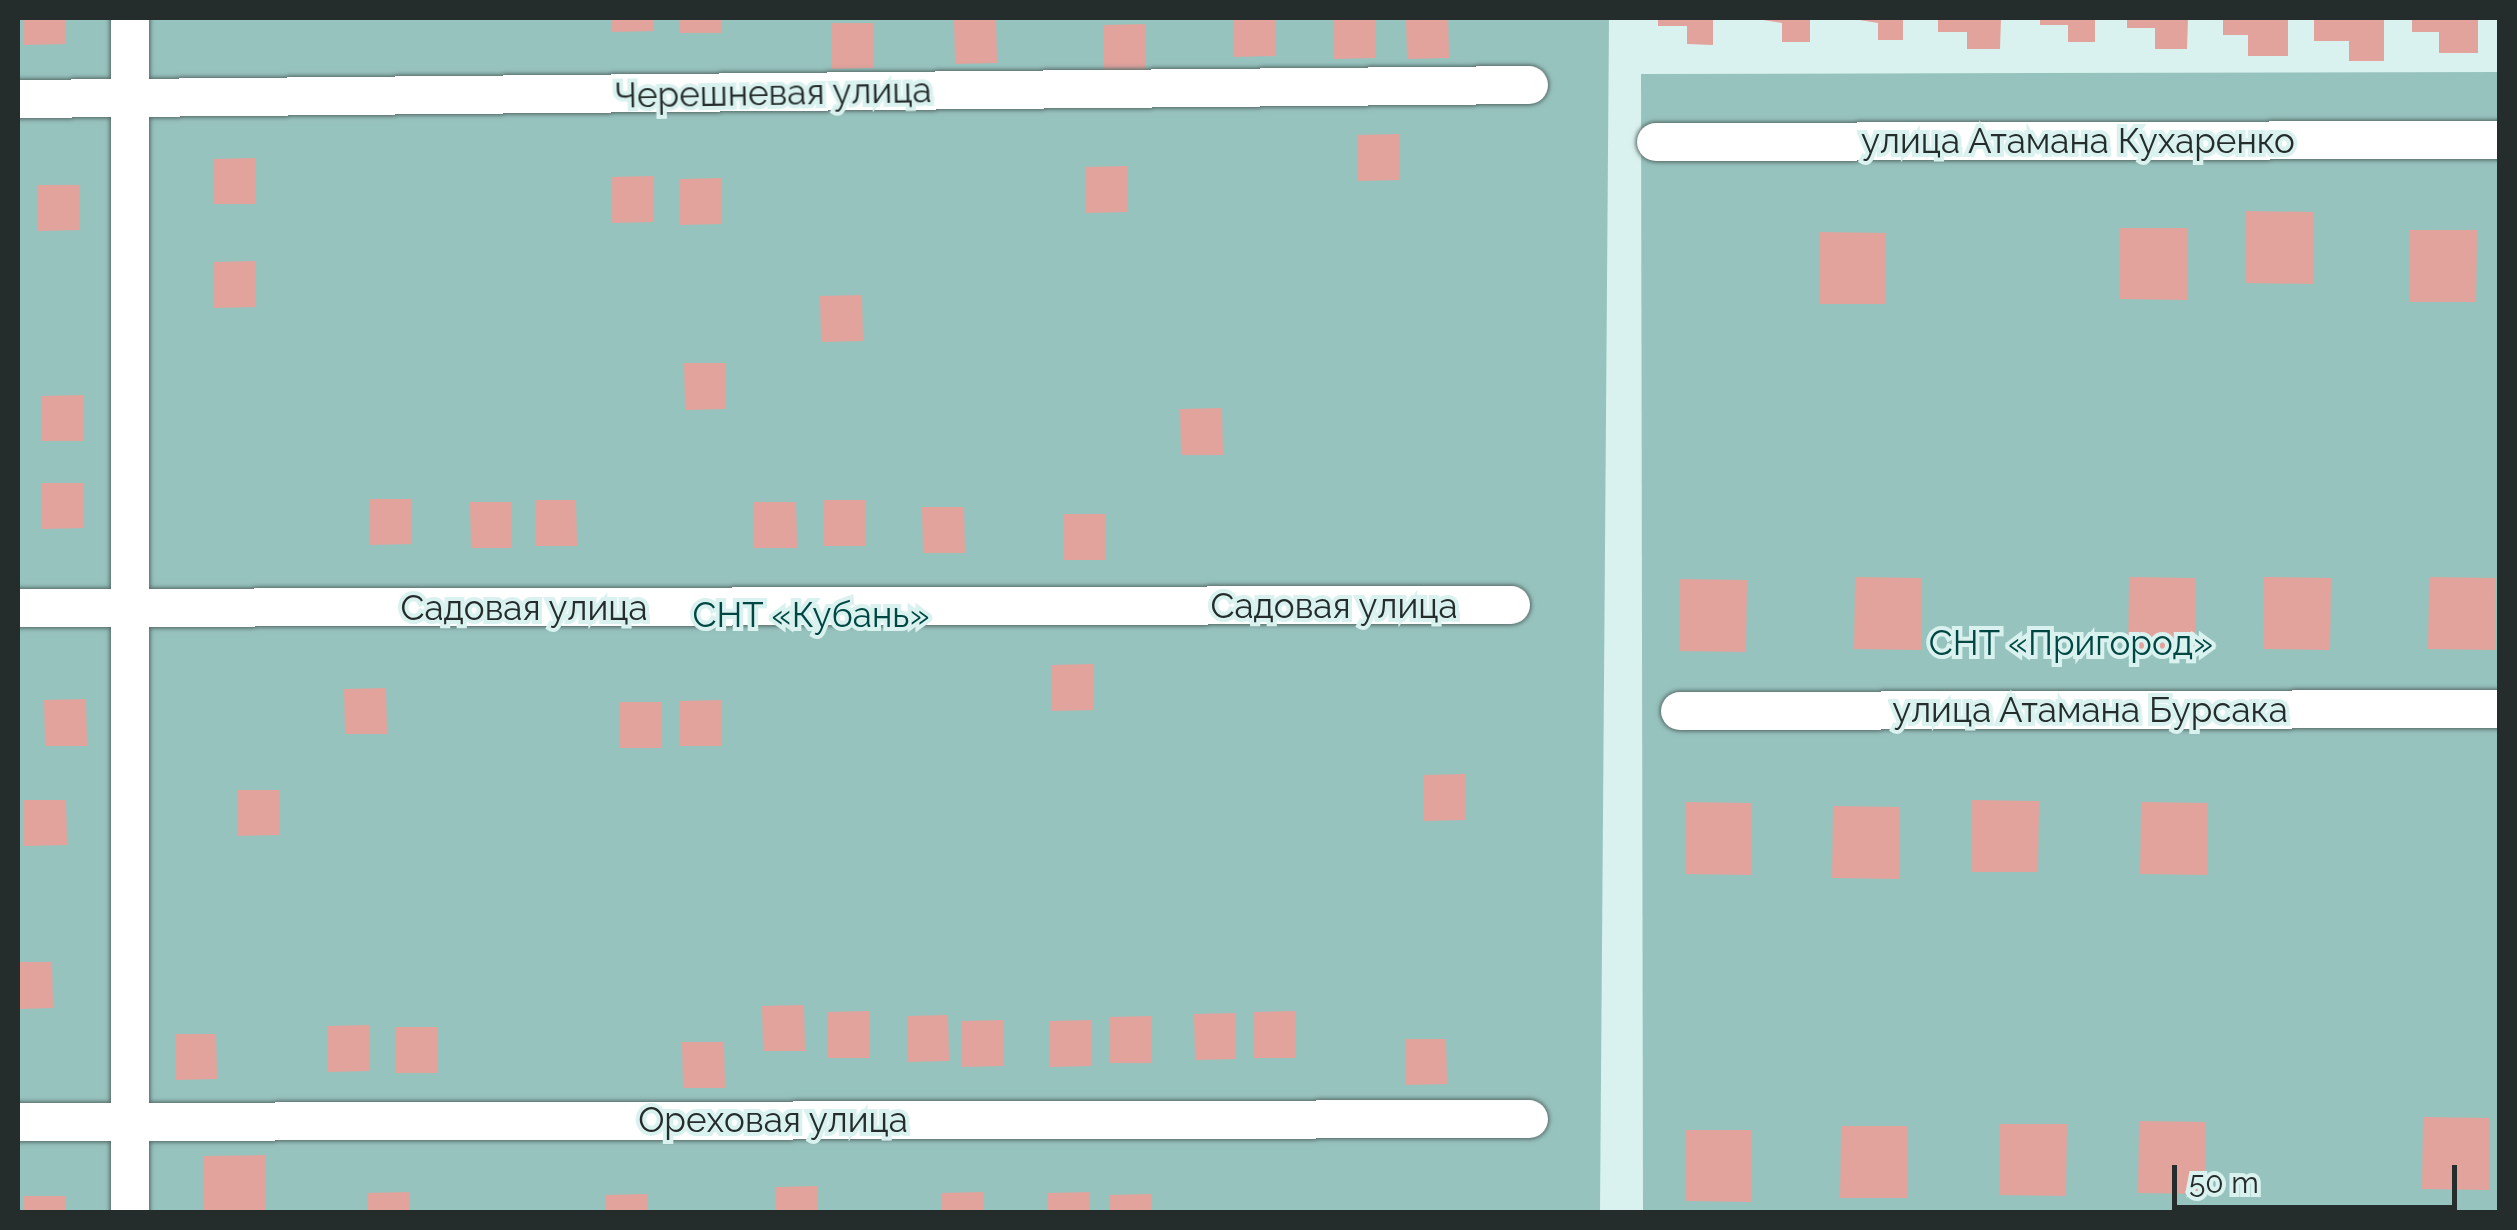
<!DOCTYPE html>
<meta charset="utf-8">
<style>
body{margin:0}
#map{position:relative;width:2517px;height:1230px;overflow:hidden;background:#daf2ef;font-family:Raleway,sans-serif}
div>[style]{position:absolute}
.green>*{inset:0;background:#97c3be}
.building>*{inset:0;background:#e1a39c}
.roads{filter:drop-shadow(0 0 2px #596e6c) drop-shadow(0 0 2px #596e6c)}
.street>*{height:38px;margin:-19px;padding:0 19px;transform-origin:19px;border-radius:19px;background:#fff}
span{translate:-50% -50%;white-space:nowrap;text-align:center;line-height:1.15;-webkit-text-stroke:8px #daf2ef;paint-order:stroke}
.street-label{font-size:35px;color:#242d2c}
.park-label{font-size:35px;color:#004743}
.frame{position:absolute;inset:0;border:20px solid #242d2c;pointer-events:none}
.scale{position:absolute;left:2172px;top:1165px;width:285px;height:45px;box-sizing:border-box;border:5px solid #242d2c;border-top:0;padding-left:12px;font-size:30px;line-height:35px;white-space:nowrap;color:#242d2c;-webkit-text-stroke:8px #daf2ef;paint-order:stroke}
</style>
<div id="map">
<div class="green">
<i style="clip-path:polygon(18px 18px,1609px 18px,1600px 1212px,18px 1212px)"></i>
<i style="clip-path:polygon(2499px 72px,2499px 1212px,1643px 1212px,1641px 74px)"></i>
</div>
<div class="building">
<i style="clip-path:polygon(23px 18px,65px 18px,65px 44px,23px 45px)"></i>
<i style="clip-path:polygon(612px 18px,653px 18px,654px 31px,612px 32px)"></i>
<i style="clip-path:polygon(680px 18px,721px 18px,721px 33px,680px 33px)"></i>
<i style="clip-path:polygon(954px 18px,996px 18px,997px 63px,955px 64px)"></i>
<i style="clip-path:polygon(1233px 18px,1275px 18px,1276px 56px,1234px 57px)"></i>
<i style="clip-path:polygon(1333px 18px,1375px 18px,1376px 58px,1334px 59px)"></i>
<i style="clip-path:polygon(1406px 18px,1448px 18px,1449px 58px,1407px 59px)"></i>
<i style="clip-path:polygon(1658px 18px,1713px 18px,1713px 45px,1687px 44px,1687px 26px,1658px 26px)"></i>
<i style="clip-path:polygon(1751px 18px,1810px 18px,1810px 42px,1782px 42px,1782px 23px)"></i>
<i style="clip-path:polygon(1847px 18px,1903px 18px,1903px 40px,1878px 40px,1878px 23px)"></i>
<i style="clip-path:polygon(1938px 18px,2001px 18px,2000px 49px,1967px 49px,1967px 32px,1938px 32px)"></i>
<i style="clip-path:polygon(2040px 18px,2095px 18px,2095px 42px,2068px 42px,2068px 25px,2040px 25px)"></i>
<i style="clip-path:polygon(2127px 18px,2188px 18px,2187px 49px,2155px 49px,2155px 28px,2127px 28px)"></i>
<i style="clip-path:polygon(2223px 18px,2288px 18px,2288px 56px,2248px 56px,2248px 35px,2223px 35px)"></i>
<i style="clip-path:polygon(2314px 18px,2384px 18px,2384px 61px,2349px 61px,2349px 41px,2314px 41px)"></i>
<i style="clip-path:polygon(2412px 18px,2478px 18px,2478px 53px,2439px 53px,2439px 32px,2412px 32px)"></i>
<i style="clip-path:polygon(832px 23px,874px 23px,874px 68px,832px 69px)"></i>
<i style="clip-path:polygon(1146px 24px,1146px 70px,1104px 70px,1104px 25px)"></i>
<i style="clip-path:polygon(1399px 134px,1400px 180px,1358px 181px,1357px 135px)"></i>
<i style="clip-path:polygon(255px 158px,256px 204px,214px 204px,213px 159px)"></i>
<i style="clip-path:polygon(1127px 166px,1128px 212px,1086px 213px,1085px 167px)"></i>
<i style="clip-path:polygon(653px 176px,654px 222px,612px 223px,611px 177px)"></i>
<i style="clip-path:polygon(721px 178px,721px 224px,680px 225px,679px 179px)"></i>
<i style="clip-path:polygon(37px 185px,80px 185px,80px 230px,38px 231px)"></i>
<i style="clip-path:polygon(2246px 211px,2313px 212px,2313px 284px,2246px 283px)"></i>
<i style="clip-path:polygon(2120px 228px,2187px 228px,2187px 300px,2120px 299px)"></i>
<i style="clip-path:polygon(2410px 230px,2477px 230px,2476px 302px,2409px 302px)"></i>
<i style="clip-path:polygon(1819px 232px,1886px 233px,1886px 304px,1819px 304px)"></i>
<i style="clip-path:polygon(255px 261px,256px 307px,214px 308px,213px 262px)"></i>
<i style="clip-path:polygon(862px 295px,863px 341px,821px 342px,820px 296px)"></i>
<i style="clip-path:polygon(684px 363px,726px 363px,726px 409px,685px 410px)"></i>
<i style="clip-path:polygon(83px 395px,84px 441px,42px 441px,41px 396px)"></i>
<i style="clip-path:polygon(1222px 408px,1223px 455px,1181px 455px,1180px 409px)"></i>
<i style="clip-path:polygon(41px 483px,83px 483px,84px 528px,42px 529px)"></i>
<i style="clip-path:polygon(370px 499px,412px 499px,412px 544px,370px 545px)"></i>
<i style="clip-path:polygon(535px 500px,576px 500px,577px 546px,535px 546px)"></i>
<i style="clip-path:polygon(823px 500px,865px 500px,866px 546px,824px 546px)"></i>
<i style="clip-path:polygon(470px 502px,512px 502px,512px 548px,471px 548px)"></i>
<i style="clip-path:polygon(754px 502px,796px 502px,797px 548px,754px 548px)"></i>
<i style="clip-path:polygon(922px 507px,964px 507px,965px 553px,923px 553px)"></i>
<i style="clip-path:polygon(1063px 514px,1105px 514px,1106px 560px,1063px 560px)"></i>
<i style="clip-path:polygon(1855px 577px,1922px 578px,1921px 650px,1854px 649px)"></i>
<i style="clip-path:polygon(2129px 577px,2196px 578px,2195px 650px,2128px 649px)"></i>
<i style="clip-path:polygon(2264px 577px,2331px 578px,2330px 650px,2263px 649px)"></i>
<i style="clip-path:polygon(2429px 577px,2496px 578px,2495px 650px,2428px 649px)"></i>
<i style="clip-path:polygon(1680px 579px,1747px 580px,1746px 652px,1679px 651px)"></i>
<i style="clip-path:polygon(1093px 664px,1094px 710px,1052px 711px,1051px 665px)"></i>
<i style="clip-path:polygon(386px 688px,387px 734px,345px 734px,344px 689px)"></i>
<i style="clip-path:polygon(86px 699px,87px 746px,45px 746px,44px 700px)"></i>
<i style="clip-path:polygon(721px 700px,721px 746px,680px 746px,679px 701px)"></i>
<i style="clip-path:polygon(619px 702px,662px 702px,662px 748px,620px 748px)"></i>
<i style="clip-path:polygon(1465px 774px,1466px 820px,1424px 821px,1423px 775px)"></i>
<i style="clip-path:polygon(237px 790px,279px 790px,280px 835px,238px 836px)"></i>
<i style="clip-path:polygon(24px 800px,66px 800px,67px 845px,24px 846px)"></i>
<i style="clip-path:polygon(1972px 800px,2039px 801px,2038px 872px,1971px 872px)"></i>
<i style="clip-path:polygon(1685px 802px,1752px 803px,1752px 875px,1685px 874px)"></i>
<i style="clip-path:polygon(2141px 802px,2208px 803px,2207px 875px,2140px 874px)"></i>
<i style="clip-path:polygon(1833px 806px,1900px 807px,1899px 879px,1832px 878px)"></i>
<i style="clip-path:polygon(18px 962px,52px 962px,53px 1008px,18px 1009px)"></i>
<i style="clip-path:polygon(804px 1005px,805px 1051px,763px 1051px,762px 1006px)"></i>
<i style="clip-path:polygon(869px 1011px,869px 1058px,828px 1058px,827px 1012px)"></i>
<i style="clip-path:polygon(1295px 1011px,1296px 1058px,1254px 1058px,1254px 1012px)"></i>
<i style="clip-path:polygon(1236px 1013px,1236px 1059px,1195px 1060px,1194px 1014px)"></i>
<i style="clip-path:polygon(948px 1015px,949px 1061px,908px 1062px,907px 1016px)"></i>
<i style="clip-path:polygon(1151px 1016px,1152px 1063px,1110px 1063px,1109px 1017px)"></i>
<i style="clip-path:polygon(1003px 1020px,1004px 1066px,962px 1067px,961px 1021px)"></i>
<i style="clip-path:polygon(1091px 1020px,1092px 1066px,1050px 1067px,1050px 1021px)"></i>
<i style="clip-path:polygon(369px 1025px,370px 1071px,328px 1072px,327px 1026px)"></i>
<i style="clip-path:polygon(395px 1027px,437px 1027px,438px 1073px,396px 1073px)"></i>
<i style="clip-path:polygon(175px 1034px,216px 1034px,217px 1079px,175px 1080px)"></i>
<i style="clip-path:polygon(1405px 1039px,1446px 1039px,1447px 1084px,1405px 1085px)"></i>
<i style="clip-path:polygon(682px 1042px,724px 1042px,725px 1088px,683px 1088px)"></i>
<i style="clip-path:polygon(2423px 1117px,2490px 1118px,2489px 1190px,2422px 1189px)"></i>
<i style="clip-path:polygon(2139px 1121px,2206px 1122px,2205px 1194px,2138px 1193px)"></i>
<i style="clip-path:polygon(2000px 1124px,2067px 1124px,2066px 1196px,1999px 1195px)"></i>
<i style="clip-path:polygon(1841px 1126px,1908px 1126px,1907px 1198px,1840px 1198px)"></i>
<i style="clip-path:polygon(1685px 1130px,1752px 1130px,1752px 1202px,1685px 1201px)"></i>
<i style="clip-path:polygon(265px 1155px,265px 1212px,204px 1212px,203px 1156px)"></i>
<i style="clip-path:polygon(818px 1186px,818px 1212px,776px 1212px,776px 1187px)"></i>
<i style="clip-path:polygon(410px 1192px,410px 1212px,368px 1212px,368px 1193px)"></i>
<i style="clip-path:polygon(983px 1192px,983px 1212px,941px 1212px,941px 1193px)"></i>
<i style="clip-path:polygon(1090px 1192px,1090px 1212px,1048px 1212px,1048px 1193px)"></i>
<i style="clip-path:polygon(648px 1194px,648px 1212px,606px 1212px,606px 1195px)"></i>
<i style="clip-path:polygon(1151px 1194px,1151px 1212px,1109px 1212px,1109px 1195px)"></i>
<i style="clip-path:polygon(24px 1196px,66px 1196px,66px 1212px,24px 1212px)"></i>
</div>
<div class="roads">
<div class="street">
<i style="left:130px;top:18px;width:1194px;rotate:90deg"></i>
<i style="left:18px;top:99px;width:1511px;rotate:-0.53deg"></i>
<i style="left:1656px;top:142px;width:844px;rotate:-0.14deg"></i>
<i style="left:18px;top:608px;width:1493px;rotate:-0.12deg"></i>
<i style="left:1680px;top:711px;width:820px;rotate:-0.14deg"></i>
<i style="left:18px;top:1122px;width:1511px;rotate:-0.11deg"></i>
</div>
</div>
<div class="street-label">
<span style="left:773px;top:93px;rotate:-1deg">Черешневая улица</span>
<span style="left:2078px;top:141px">улица Атамана Кухаренко</span>
<span style="left:1334px;top:606px">Садовая улица</span>
<span style="left:524px;top:608px">Садовая улица</span>
<span style="left:2090px;top:710px">улица Атамана Бурсака</span>
<span style="left:773px;top:1120px">Ореховая улица</span>
</div>
<div class="park-label">
<span style="left:811px;top:615px">СНТ «Кубань»</span>
<span style="left:2071px;top:643px">СНТ «Пригород»</span>
</div>
<div class="frame"></div>
<div class="scale">50 m</div>
</div>
